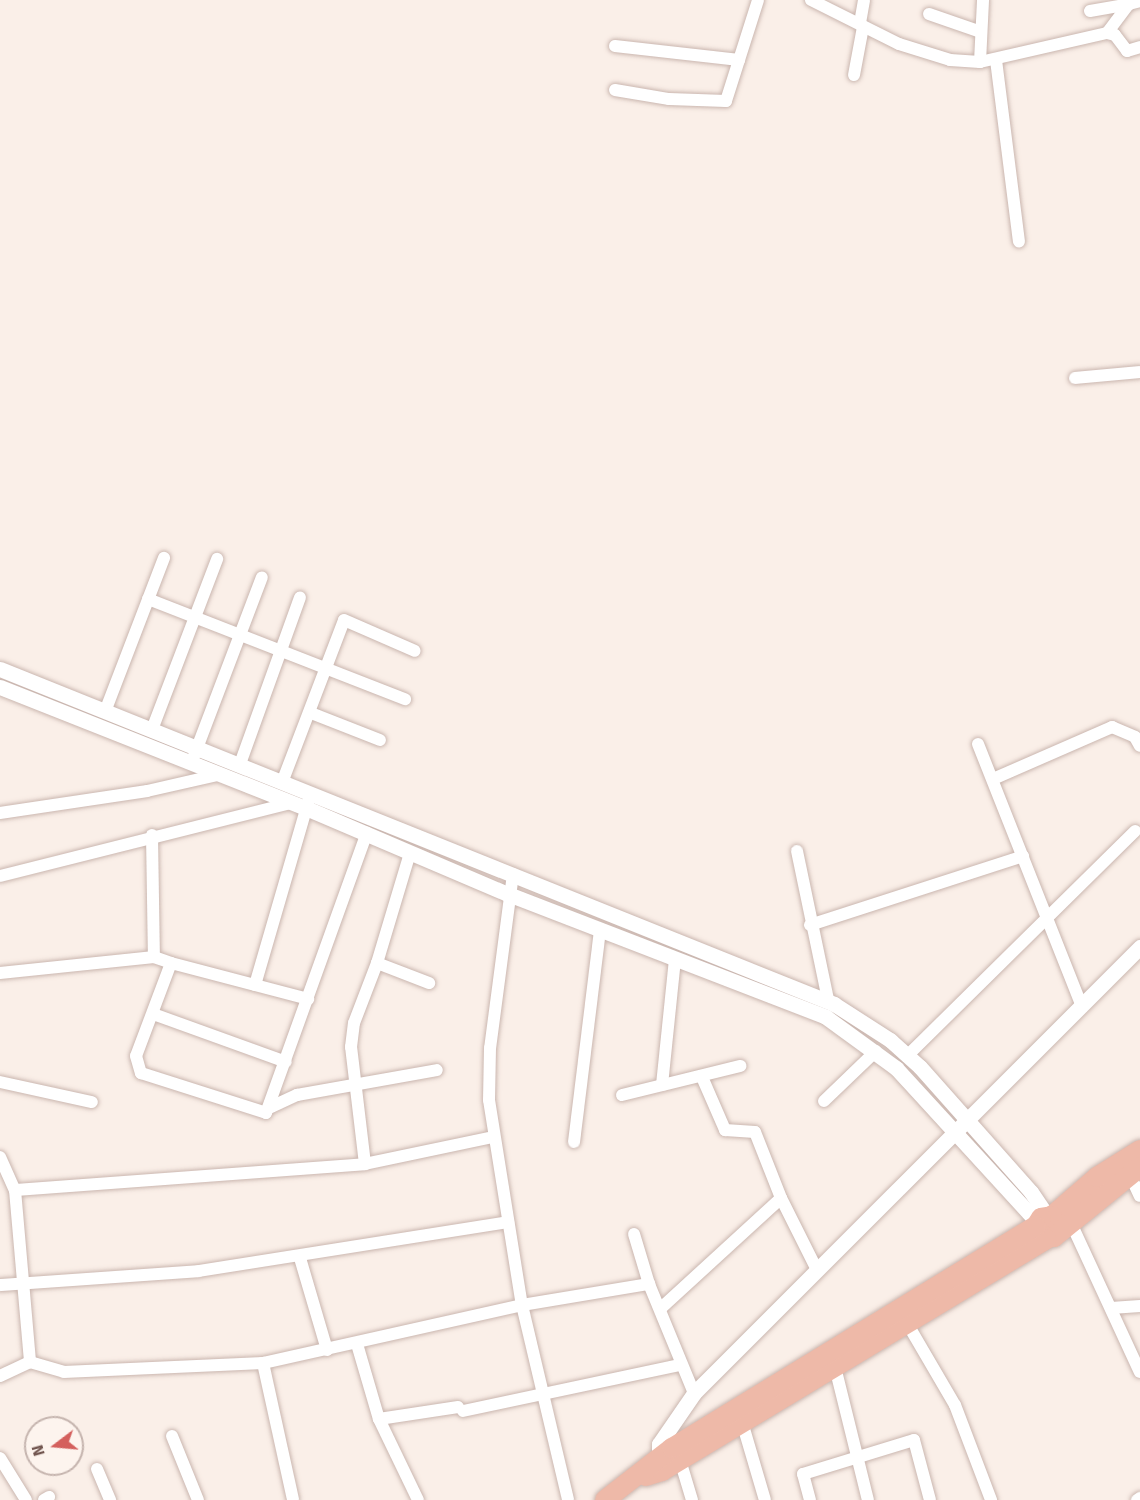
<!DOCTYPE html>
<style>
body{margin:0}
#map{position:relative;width:1140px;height:1500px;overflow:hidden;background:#faefe8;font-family:"Fira Sans",sans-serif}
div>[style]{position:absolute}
.roads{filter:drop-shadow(0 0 2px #cab6af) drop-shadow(0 0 2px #cab6af)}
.minor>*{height:12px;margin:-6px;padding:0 6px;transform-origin:6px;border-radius:6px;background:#fff}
.tertiary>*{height:15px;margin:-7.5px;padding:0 7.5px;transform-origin:7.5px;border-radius:7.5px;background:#fff}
.trunk>*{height:20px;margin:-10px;padding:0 10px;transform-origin:10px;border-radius:10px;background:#eeb9a8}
span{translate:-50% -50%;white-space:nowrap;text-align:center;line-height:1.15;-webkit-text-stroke:5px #fdf4ee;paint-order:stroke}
.north{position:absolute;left:24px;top:1416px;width:60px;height:60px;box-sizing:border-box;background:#fdf4ee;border:2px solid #c5b4ae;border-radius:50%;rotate:254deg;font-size:16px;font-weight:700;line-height:24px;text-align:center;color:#71554f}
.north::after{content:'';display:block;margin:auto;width:21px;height:27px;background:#d4605d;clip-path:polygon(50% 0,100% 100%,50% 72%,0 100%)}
</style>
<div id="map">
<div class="roads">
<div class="minor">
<i style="left:811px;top:0;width:98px;rotate:26.6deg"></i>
<i style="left:899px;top:44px;width:53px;rotate:17.4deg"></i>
<i style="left:950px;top:60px;width:30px;rotate:4deg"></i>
<i style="left:980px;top:62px;width:130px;rotate:-12.9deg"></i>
<i style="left:1107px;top:33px;width:36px;rotate:-53deg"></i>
<i style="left:1129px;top:4px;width:11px;rotate:-15deg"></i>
<i style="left:1090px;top:11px;width:40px;rotate:-10deg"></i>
<i style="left:929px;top:14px;width:55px;rotate:19.1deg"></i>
<i style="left:860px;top:23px;width:23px;rotate:-80deg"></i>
<i style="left:1107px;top:33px;width:8px;rotate:14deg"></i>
<i style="left:1115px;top:35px;width:20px;rotate:53deg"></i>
<i style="left:1127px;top:51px;width:14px;rotate:-17deg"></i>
<i style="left:615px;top:46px;width:125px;rotate:6.4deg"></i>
<i style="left:996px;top:60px;width:183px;rotate:82.8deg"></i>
<i style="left:980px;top:62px;width:62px;rotate:-87.2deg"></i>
<i style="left:854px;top:75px;width:49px;rotate:-79.4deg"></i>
<i style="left:615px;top:90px;width:55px;rotate:9.5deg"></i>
<i style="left:669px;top:99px;width:57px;rotate:2deg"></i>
<i style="left:726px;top:101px;width:106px;rotate:-72.4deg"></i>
<i style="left:1075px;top:378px;width:65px;rotate:-5.3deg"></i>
<i style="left:148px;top:599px;width:276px;rotate:21.3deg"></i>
<i style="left:106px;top:709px;width:162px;rotate:-69deg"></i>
<i style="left:311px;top:713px;width:74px;rotate:21.4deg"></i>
<i style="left:153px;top:727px;width:180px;rotate:-69.1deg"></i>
<i style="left:978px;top:744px;width:283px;rotate:68.4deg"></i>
<i style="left:194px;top:756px;width:191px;rotate:-69.2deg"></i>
<i style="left:240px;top:764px;width:177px;rotate:-70.2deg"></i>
<i style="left:993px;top:779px;width:130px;rotate:-23.6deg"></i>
<i style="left:1112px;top:727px;width:25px;rotate:23deg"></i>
<i style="left:1135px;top:737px;width:10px;rotate:61deg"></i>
<i style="left:283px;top:780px;width:171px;rotate:-69.1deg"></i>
<i style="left:344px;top:620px;width:77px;rotate:23.6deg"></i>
<i style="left:0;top:813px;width:149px;rotate:-8.5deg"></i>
<i style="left:147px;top:791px;width:76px;rotate:-12.9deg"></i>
<i style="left:152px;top:835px;width:122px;rotate:89.1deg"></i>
<i style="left:797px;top:851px;width:152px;rotate:78.2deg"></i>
<i style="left:513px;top:874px;width:176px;rotate:97.5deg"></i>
<i style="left:490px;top:1048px;width:52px;rotate:91.1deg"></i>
<i style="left:489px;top:1100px;width:208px;rotate:80.9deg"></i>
<i style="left:522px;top:1305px;width:200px;rotate:76.7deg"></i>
<i style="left:0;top:876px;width:299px;rotate:-14.1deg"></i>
<i style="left:810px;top:925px;width:224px;rotate:-17.9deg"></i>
<i style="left:171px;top:963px;width:142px;rotate:14.7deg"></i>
<i style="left:377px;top:963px;width:56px;rotate:21deg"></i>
<i style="left:0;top:973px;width:155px;rotate:-5.9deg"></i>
<i style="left:154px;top:957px;width:18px;rotate:19deg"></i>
<i style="left:171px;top:963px;width:99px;rotate:110.6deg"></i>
<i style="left:136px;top:1056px;width:18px;rotate:74deg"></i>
<i style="left:141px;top:1073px;width:131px;rotate:17.7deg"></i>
<i style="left:266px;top:1113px;width:298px;rotate:-70.2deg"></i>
<i style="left:255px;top:985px;width:191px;rotate:-73.8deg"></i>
<i style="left:153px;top:1014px;width:141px;rotate:19.8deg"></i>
<i style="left:908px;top:1055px;width:319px;rotate:-44.6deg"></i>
<i style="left:702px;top:1077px;width:58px;rotate:66.5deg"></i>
<i style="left:725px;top:1130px;width:30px;rotate:4deg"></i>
<i style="left:755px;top:1132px;width:71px;rotate:68.5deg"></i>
<i style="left:781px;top:1198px;width:78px;rotate:63.4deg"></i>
<i style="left:0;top:1082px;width:94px;rotate:12.3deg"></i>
<i style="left:662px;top:1085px;width:126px;rotate:-84.1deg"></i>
<i style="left:622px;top:1095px;width:122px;rotate:-13.8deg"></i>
<i style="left:824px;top:1101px;width:72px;rotate:-43.9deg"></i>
<i style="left:271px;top:1107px;width:29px;rotate:-25deg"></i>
<i style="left:297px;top:1095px;width:142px;rotate:-10.1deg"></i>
<i style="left:574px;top:1142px;width:214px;rotate:-83deg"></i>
<i style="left:0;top:1157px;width:36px;rotate:66deg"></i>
<i style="left:15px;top:1190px;width:173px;rotate:85deg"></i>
<i style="left:365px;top:1164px;width:118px;rotate:-96.8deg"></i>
<i style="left:351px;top:1047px;width:24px;rotate:-83deg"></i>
<i style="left:354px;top:1023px;width:64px;rotate:-69deg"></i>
<i style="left:377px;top:963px;width:115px;rotate:-73.3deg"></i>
<i style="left:1130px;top:1175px;width:23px;rotate:65deg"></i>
<i style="left:15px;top:1190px;width:351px;rotate:-4.2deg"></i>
<i style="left:365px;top:1164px;width:131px;rotate:-11.9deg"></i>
<i style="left:1071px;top:1223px;width:164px;rotate:65.2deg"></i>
<i style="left:634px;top:1234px;width:52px;rotate:73.3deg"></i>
<i style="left:649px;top:1284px;width:118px;rotate:67.6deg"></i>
<i style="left:300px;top:1258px;width:96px;rotate:73.6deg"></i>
<i style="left:0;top:1285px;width:199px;rotate:-4deg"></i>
<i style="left:199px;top:1271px;width:313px;rotate:-9deg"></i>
<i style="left:1111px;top:1308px;width:29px;rotate:-4deg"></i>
<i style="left:660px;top:1309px;width:164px;rotate:-42.5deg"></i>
<i style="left:907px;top:1323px;width:95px;rotate:59.7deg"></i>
<i style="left:955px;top:1405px;width:102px;rotate:69.2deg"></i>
<i style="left:357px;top:1344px;width:78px;rotate:73.7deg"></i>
<i style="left:379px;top:1419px;width:90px;rotate:64.3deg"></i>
<i style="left:263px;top:1363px;width:140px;rotate:77.6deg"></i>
<i style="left:835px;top:1367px;width:137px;rotate:76.1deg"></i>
<i style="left:0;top:1376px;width:33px;rotate:-25deg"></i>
<i style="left:30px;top:1362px;width:35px;rotate:16deg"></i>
<i style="left:64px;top:1372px;width:199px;rotate:-2.6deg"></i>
<i style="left:263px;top:1363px;width:265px;rotate:-12.6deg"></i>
<i style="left:522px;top:1305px;width:129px;rotate:-9.4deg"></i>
<i style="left:463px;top:1411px;width:222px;rotate:-12deg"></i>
<i style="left:379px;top:1419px;width:80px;rotate:-8.6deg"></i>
<i style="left:742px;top:1422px;width:81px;rotate:73.6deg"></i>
<i style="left:172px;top:1436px;width:69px;rotate:67.9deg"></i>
<i style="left:0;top:1458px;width:49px;rotate:58.2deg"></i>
<i style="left:680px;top:1460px;width:42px;rotate:73.3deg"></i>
<i style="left:97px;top:1469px;width:34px;rotate:67deg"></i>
<i style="left:44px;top:1500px;width:6px;rotate:-31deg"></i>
<i style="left:810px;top:1500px;width:27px;rotate:-105deg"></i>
<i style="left:803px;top:1474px;width:116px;rotate:-17deg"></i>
<i style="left:914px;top:1440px;width:62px;rotate:75.1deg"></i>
<i style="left:1137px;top:1500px;width:4px;rotate:-34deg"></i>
</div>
<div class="tertiary">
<i style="left:0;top:669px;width:899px;rotate:21.88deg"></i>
<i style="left:834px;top:1004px;width:67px;rotate:32.7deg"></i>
<i style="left:890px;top:1040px;width:40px;rotate:42deg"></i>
<i style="left:920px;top:1067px;width:167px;rotate:48.4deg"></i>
<i style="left:1031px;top:1192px;width:29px;rotate:56deg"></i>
<i style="left:0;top:687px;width:329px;rotate:21.6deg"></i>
<i style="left:306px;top:808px;width:220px;rotate:23.1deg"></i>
<i style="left:508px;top:894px;width:341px;rotate:21.1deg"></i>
<i style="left:826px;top:1017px;width:87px;rotate:36.1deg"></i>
<i style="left:896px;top:1068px;width:209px;rotate:47.5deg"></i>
<i style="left:659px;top:1465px;width:21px;rotate:-90deg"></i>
<i style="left:659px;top:1444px;width:62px;rotate:-55.5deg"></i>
<i style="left:694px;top:1393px;width:631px;rotate:-45deg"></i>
</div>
<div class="trunk">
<i style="left:1052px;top:1216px;width:60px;rotate:-40.9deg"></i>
<i style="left:1097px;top:1177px;width:51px;rotate:-32.1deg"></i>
<i style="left:1059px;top:1230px;width:16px;rotate:-117deg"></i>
<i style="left:1052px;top:1216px;width:11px;rotate:170deg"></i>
<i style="left:1041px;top:1218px;width:9px;rotate:122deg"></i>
<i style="left:1036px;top:1226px;width:13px;rotate:63deg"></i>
<i style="left:1042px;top:1238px;width:12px;rotate:-5deg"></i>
<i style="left:1054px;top:1237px;width:111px;rotate:-39.1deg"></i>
<i style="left:646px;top:1476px;width:17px;rotate:-17deg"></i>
<i style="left:662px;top:1471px;width:449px;rotate:-31.1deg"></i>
<i style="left:605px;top:1500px;width:85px;rotate:-37.8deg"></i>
<i style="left:672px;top:1448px;width:426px;rotate:-31.4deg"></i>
</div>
</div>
<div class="north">N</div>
</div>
